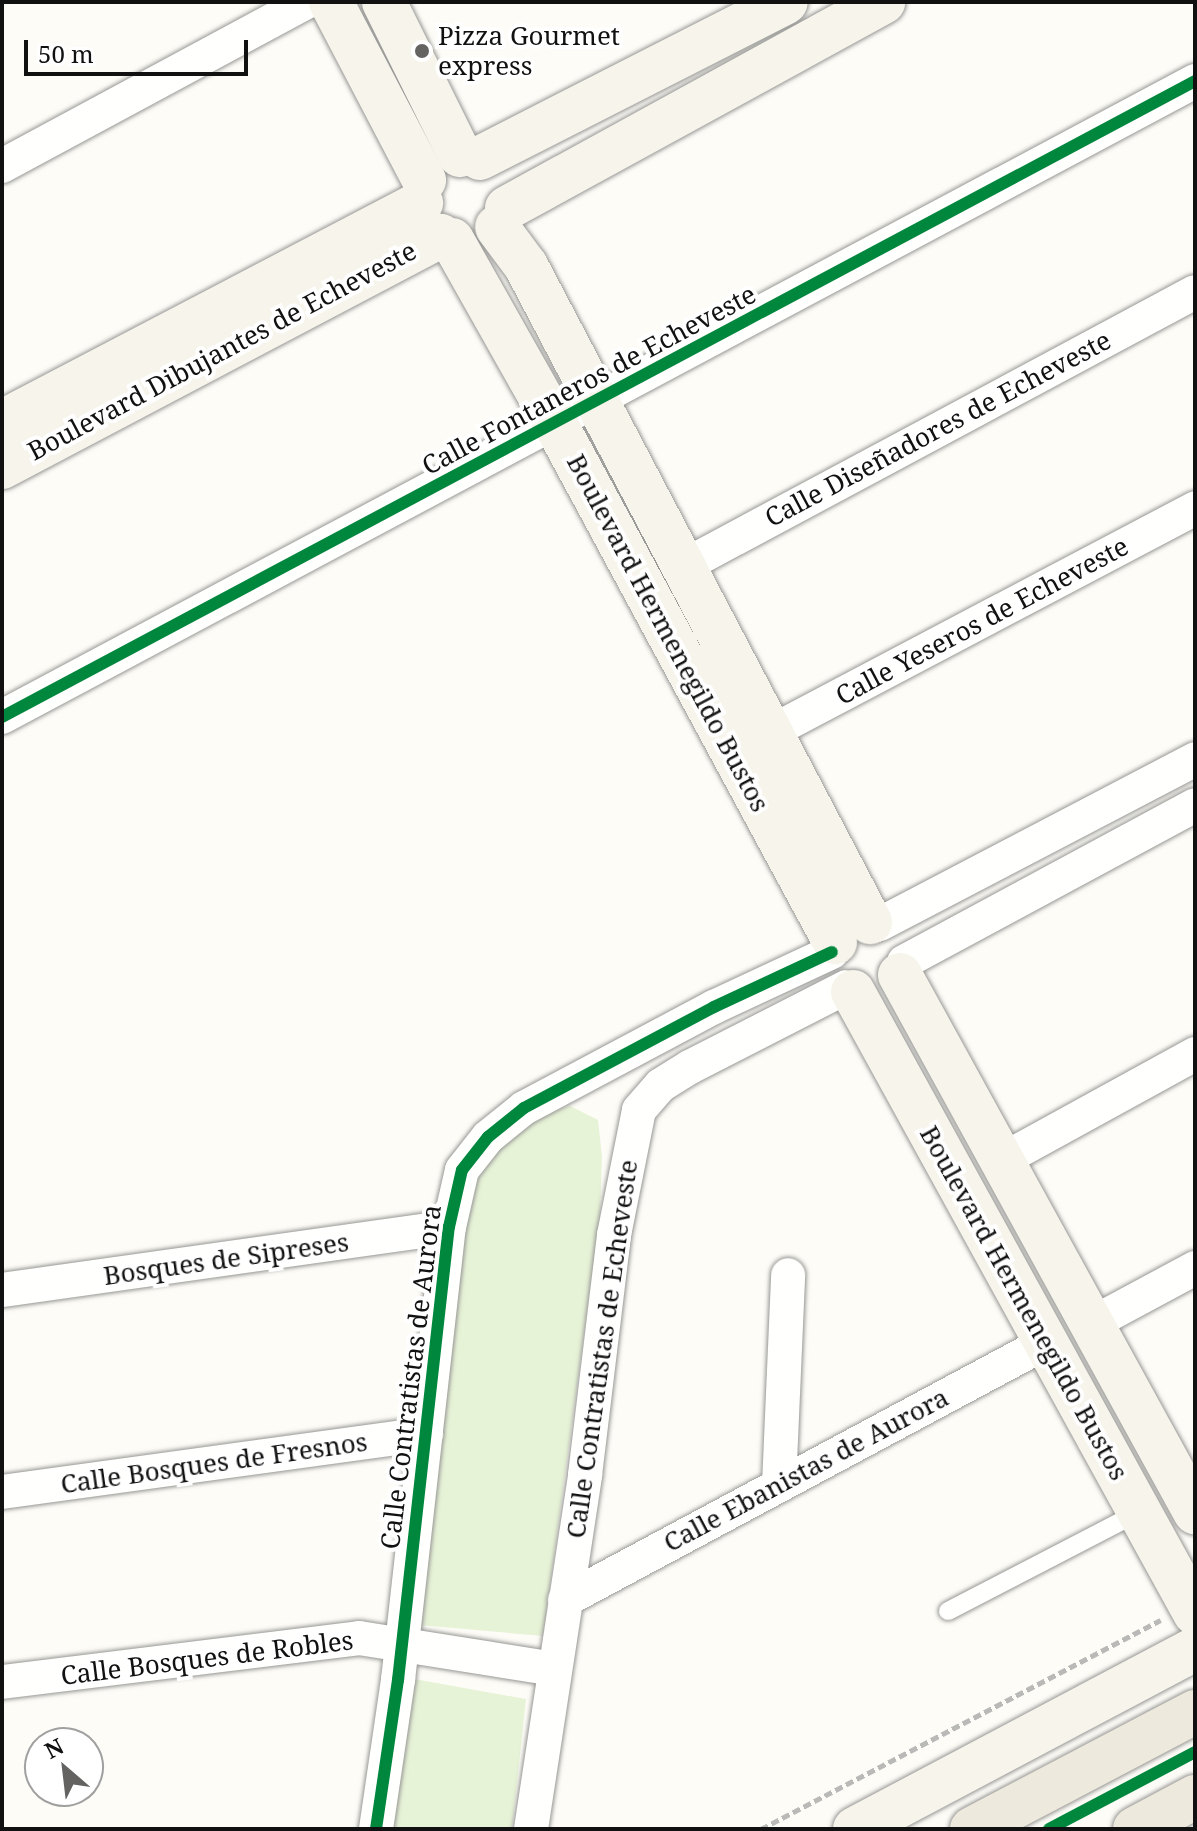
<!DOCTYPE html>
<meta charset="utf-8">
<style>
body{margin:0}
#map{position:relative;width:1197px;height:1831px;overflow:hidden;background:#fdfcf7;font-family:"Noto Serif",serif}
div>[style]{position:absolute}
.green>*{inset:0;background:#e7f3d7}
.path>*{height:5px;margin-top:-2.5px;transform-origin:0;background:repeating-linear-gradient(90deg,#b9b9b8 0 8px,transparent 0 12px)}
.roads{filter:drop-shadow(0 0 2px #979795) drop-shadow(0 0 2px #979795)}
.lane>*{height:18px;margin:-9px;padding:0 9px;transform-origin:9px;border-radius:9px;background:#fffffe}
.street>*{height:34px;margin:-17px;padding:0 17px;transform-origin:17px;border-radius:17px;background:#fffffe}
.secondary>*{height:44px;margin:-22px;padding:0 22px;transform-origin:22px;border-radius:22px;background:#f6f4eb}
.primary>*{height:44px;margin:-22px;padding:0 22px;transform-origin:22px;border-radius:22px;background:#ede9dc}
.cycleway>*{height:12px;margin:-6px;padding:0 6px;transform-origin:6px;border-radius:6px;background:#00873e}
.dots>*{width:22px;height:22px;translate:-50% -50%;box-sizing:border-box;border:4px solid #fff;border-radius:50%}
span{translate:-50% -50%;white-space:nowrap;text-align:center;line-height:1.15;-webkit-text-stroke:8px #fff;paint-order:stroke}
.poi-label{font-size:26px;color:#111}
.left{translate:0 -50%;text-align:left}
.street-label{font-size:26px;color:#111}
.frame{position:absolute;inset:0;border:4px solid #111;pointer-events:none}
.north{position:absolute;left:24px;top:1727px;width:80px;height:80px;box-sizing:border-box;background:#fff;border:2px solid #a0a0a0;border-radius:50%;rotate:332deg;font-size:22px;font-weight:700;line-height:32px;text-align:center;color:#111}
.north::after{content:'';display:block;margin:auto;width:28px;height:36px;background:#646362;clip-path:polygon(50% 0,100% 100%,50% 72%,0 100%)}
.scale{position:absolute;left:24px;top:40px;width:224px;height:36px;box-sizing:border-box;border:4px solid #111;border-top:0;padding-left:10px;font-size:24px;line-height:28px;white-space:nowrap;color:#111;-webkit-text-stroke:6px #fff;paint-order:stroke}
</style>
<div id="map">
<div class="green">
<i style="clip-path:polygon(570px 1106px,598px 1120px,602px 1157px,600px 1216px,543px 1636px,408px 1624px,473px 1168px,541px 1113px)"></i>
<i style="clip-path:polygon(403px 1677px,526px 1699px,512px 1829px,384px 1829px)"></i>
</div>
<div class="path">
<i style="left:761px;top:1829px;width:451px;rotate:-27.6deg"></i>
</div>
<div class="roads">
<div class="lane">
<i style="left:948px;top:1611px;width:215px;rotate:-27.4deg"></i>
</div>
<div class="street">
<i style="left:2px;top:166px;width:346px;rotate:-28.3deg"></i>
<i style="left:682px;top:567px;width:582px;rotate:-28.19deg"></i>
<i style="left:2px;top:717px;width:1352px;rotate:-28.06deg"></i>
<i style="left:769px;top:733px;width:482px;rotate:-27.8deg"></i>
<i style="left:880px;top:924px;width:356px;rotate:-27.6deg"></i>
<i style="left:904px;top:962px;width:331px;rotate:-28.3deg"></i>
<i style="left:1004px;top:1159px;width:218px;rotate:-28.8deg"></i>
<i style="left:2px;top:1290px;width:451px;rotate:-8deg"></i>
<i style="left:1093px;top:1323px;width:116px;rotate:-28.3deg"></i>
<i style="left:779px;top:1485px;width:210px;rotate:-87.5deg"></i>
<i style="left:2px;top:1492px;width:428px;rotate:-7.8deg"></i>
<i style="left:565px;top:1600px;width:547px;rotate:-28.16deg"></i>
<i style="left:2px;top:1682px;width:360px;rotate:-7deg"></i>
<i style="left:359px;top:1638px;width:198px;rotate:9deg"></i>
<i style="left:376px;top:1829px;width:151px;rotate:-81.6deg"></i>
<i style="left:398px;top:1680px;width:456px;rotate:-83.6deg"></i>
<i style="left:449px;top:1227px;width:58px;rotate:-77.2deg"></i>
<i style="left:462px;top:1170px;width:42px;rotate:-51.8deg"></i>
<i style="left:488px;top:1137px;width:46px;rotate:-38.9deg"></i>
<i style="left:524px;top:1108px;width:215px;rotate:-28deg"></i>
<i style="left:714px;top:1007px;width:130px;rotate:-25deg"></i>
<i style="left:531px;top:1829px;width:358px;rotate:-81.3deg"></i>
<i style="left:585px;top:1475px;width:242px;rotate:-83.1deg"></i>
<i style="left:614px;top:1235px;width:127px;rotate:-78.7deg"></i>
<i style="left:639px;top:1110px;width:33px;rotate:-49deg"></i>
<i style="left:661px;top:1085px;width:34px;rotate:-32deg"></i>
<i style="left:690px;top:1067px;width:175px;rotate:-27.1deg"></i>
</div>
<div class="secondary">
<i style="left:331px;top:2px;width:201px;rotate:62.4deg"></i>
<i style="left:384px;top:2px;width:171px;rotate:63.6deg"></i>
<i style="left:480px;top:158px;width:343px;rotate:-27deg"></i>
<i style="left:507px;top:208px;width:429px;rotate:-28.7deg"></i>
<i style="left:497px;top:227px;width:49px;rotate:53.4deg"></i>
<i style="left:526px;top:266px;width:741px;rotate:62.33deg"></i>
<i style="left:452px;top:240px;width:210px;rotate:60.6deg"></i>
<i style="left:555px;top:423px;width:590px;rotate:61.65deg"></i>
<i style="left:2px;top:422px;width:473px;rotate:-27.6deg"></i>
<i style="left:2px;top:467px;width:496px;rotate:-27.8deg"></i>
<i style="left:900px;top:975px;width:613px;rotate:61.22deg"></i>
<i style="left:853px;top:992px;width:709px;rotate:61.16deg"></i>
<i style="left:855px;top:1829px;width:385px;rotate:-27.9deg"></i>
</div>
<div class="primary">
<i style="left:972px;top:1829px;width:252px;rotate:-27.7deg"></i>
<i style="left:1135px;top:1829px;width:68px;rotate:-28.1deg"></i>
</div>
</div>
<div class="cycleway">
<i style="left:2px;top:717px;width:1352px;rotate:-28.06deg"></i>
<i style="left:376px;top:1829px;width:151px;rotate:-81.6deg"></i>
<i style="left:398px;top:1680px;width:456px;rotate:-83.6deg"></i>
<i style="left:449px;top:1227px;width:58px;rotate:-77.2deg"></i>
<i style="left:462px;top:1170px;width:42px;rotate:-51.8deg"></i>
<i style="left:488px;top:1137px;width:46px;rotate:-38.9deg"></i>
<i style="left:524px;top:1108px;width:215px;rotate:-28deg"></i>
<i style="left:714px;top:1007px;width:130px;rotate:-25deg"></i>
<i style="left:1049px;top:1829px;width:165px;rotate:-27.8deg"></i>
</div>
<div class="dots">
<i style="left:422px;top:51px;background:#646362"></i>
</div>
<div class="poi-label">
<span class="left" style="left:438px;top:51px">Pizza Gourmet<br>express</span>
</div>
<div class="street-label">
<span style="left:222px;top:351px;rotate:-28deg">Boulevard Dibujantes de Echeveste</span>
<span style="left:589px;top:380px;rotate:-28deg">Calle Fontaneros de Echeveste</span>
<span style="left:938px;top:429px;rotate:-28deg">Calle Diseñadores de Echeveste</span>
<span style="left:982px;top:621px;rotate:-28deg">Calle Yeseros de Echeveste</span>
<span style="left:668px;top:633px;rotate:62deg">Boulevard Hermenegildo Bustos</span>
<span style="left:226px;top:1259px;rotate:-8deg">Bosques de Sipreses</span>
<span style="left:1024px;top:1303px;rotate:61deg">Boulevard Hermenegildo Bustos</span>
<span style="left:602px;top:1349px;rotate:-82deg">Calle Contratistas de Echeveste</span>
<span style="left:411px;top:1377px;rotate:-83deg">Calle Contratistas de Aurora</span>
<span style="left:214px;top:1463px;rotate:-8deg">Calle Bosques de Fresnos</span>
<span style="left:806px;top:1470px;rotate:-28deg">Calle Ebanistas de Aurora</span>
<span style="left:207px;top:1658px;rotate:-7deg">Calle Bosques de Robles</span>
</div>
<div class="frame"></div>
<div class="north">N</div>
<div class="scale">50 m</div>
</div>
